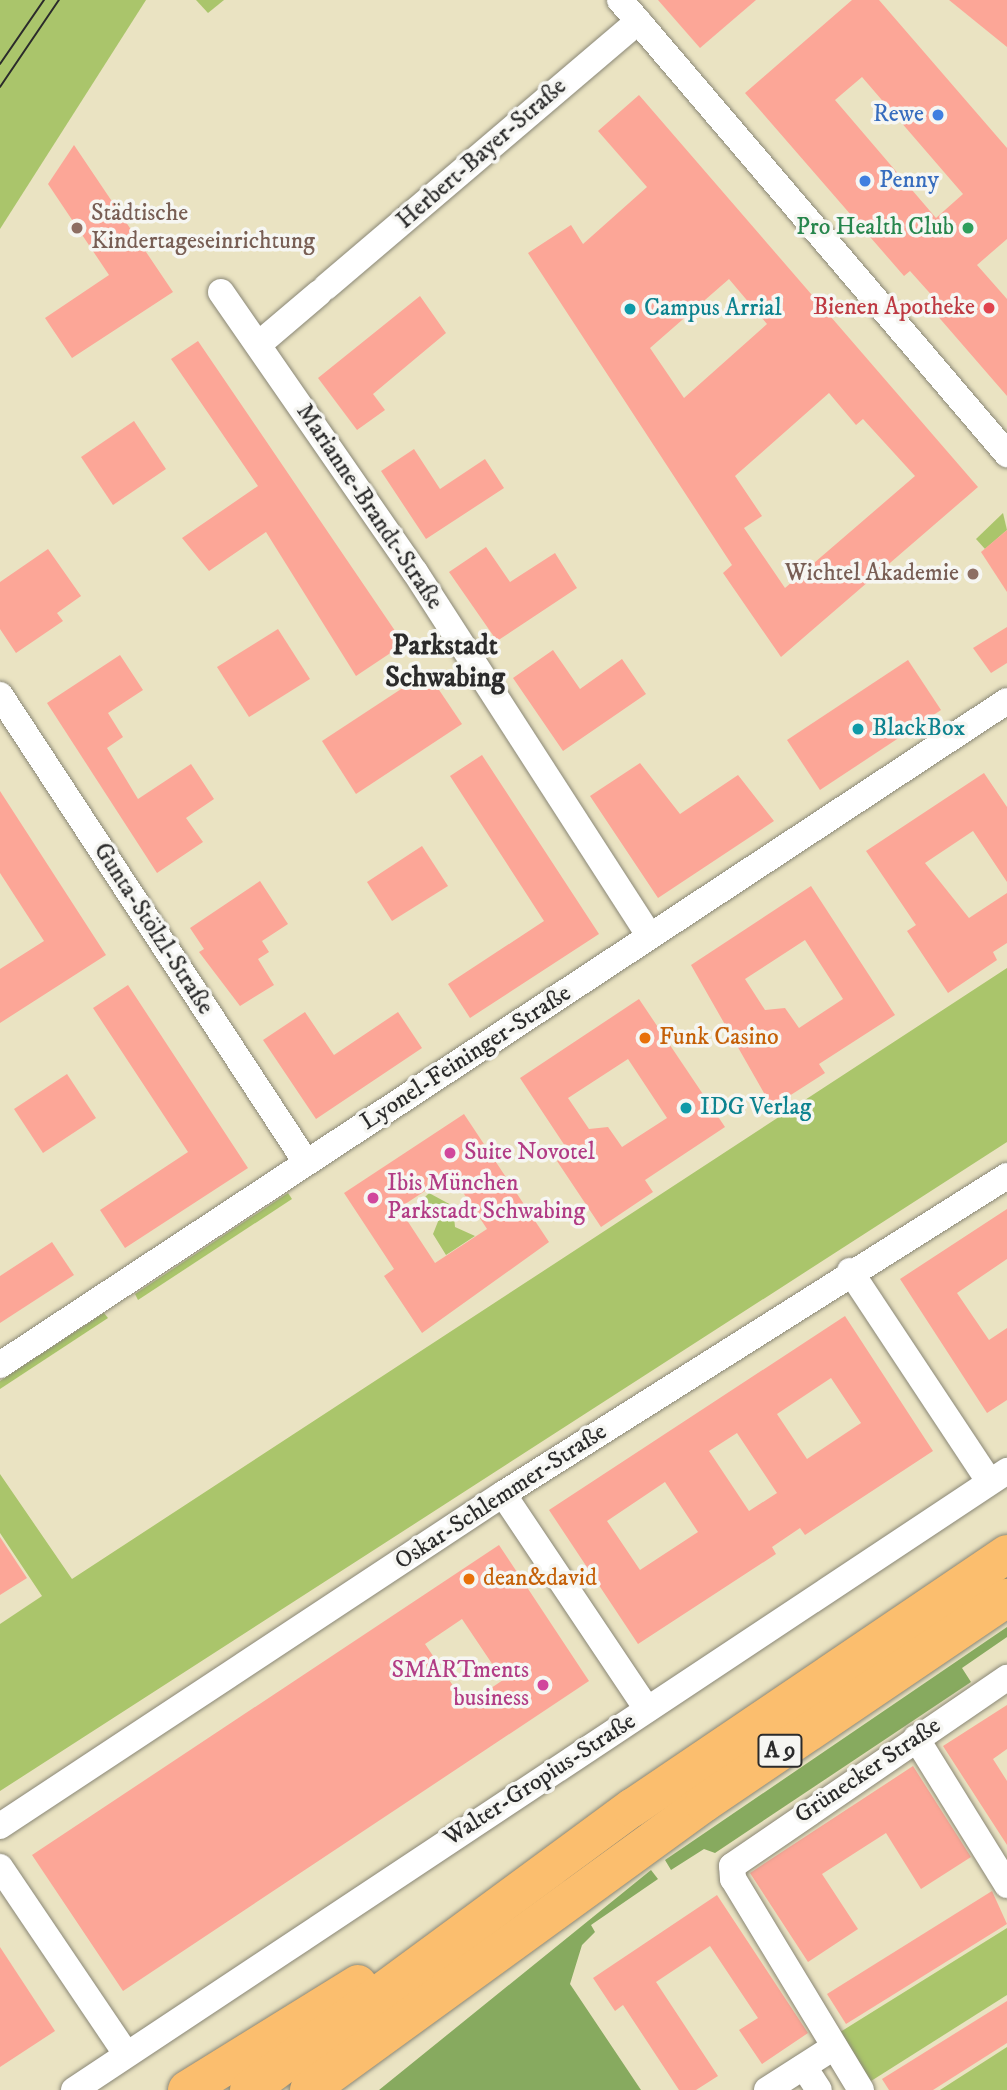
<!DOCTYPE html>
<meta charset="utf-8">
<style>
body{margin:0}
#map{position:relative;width:1007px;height:2090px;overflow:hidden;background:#eae3c2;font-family:"IM FELL DW Pica",serif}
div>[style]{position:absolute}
.green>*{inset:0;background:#aac56b}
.forest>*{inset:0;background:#87aa5f}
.building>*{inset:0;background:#fca697}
.roads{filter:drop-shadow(0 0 2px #8a8776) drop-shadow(0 0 2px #8a8776)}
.minor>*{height:26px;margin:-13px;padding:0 13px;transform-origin:13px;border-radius:13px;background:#fff}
.highway>*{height:38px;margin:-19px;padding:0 19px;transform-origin:19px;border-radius:19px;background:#fbbe6e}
.tram>*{height:2px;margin:-1px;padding:0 1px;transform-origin:1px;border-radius:1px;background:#2b2b2b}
.dots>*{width:19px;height:19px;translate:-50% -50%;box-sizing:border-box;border:4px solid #f6f6f2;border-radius:50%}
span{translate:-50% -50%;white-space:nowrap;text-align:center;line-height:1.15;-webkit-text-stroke:7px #f6f6f2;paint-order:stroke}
.shield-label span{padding:2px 5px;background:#f6f6f2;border:2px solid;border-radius:5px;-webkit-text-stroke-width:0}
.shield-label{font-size:23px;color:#2b2b2b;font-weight:700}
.shop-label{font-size:24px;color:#366cbe}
.right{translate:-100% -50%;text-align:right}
.left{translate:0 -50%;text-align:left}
.street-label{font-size:24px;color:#2b2b2b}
.education-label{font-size:24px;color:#785e54}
.leisure-label{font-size:24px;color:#27864d}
.health-label{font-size:24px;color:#be3a42}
.culture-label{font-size:24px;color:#0d838f}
.food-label{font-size:24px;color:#c56008}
.hotel-label{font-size:24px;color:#b23c85}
.quarter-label{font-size:28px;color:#2b2b2b;font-weight:700}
</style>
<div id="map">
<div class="green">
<i style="clip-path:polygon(0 0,146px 0,0 229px)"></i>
<i style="clip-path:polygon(196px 0,224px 0,208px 13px)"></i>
<i style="clip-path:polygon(1003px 513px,1007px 530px,985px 549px,976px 539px)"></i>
<i style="clip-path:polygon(1007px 968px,1007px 1142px,0 1791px,0 1624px,42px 1596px,0 1533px,0 1474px,72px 1579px)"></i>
<i style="clip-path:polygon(288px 1193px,292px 1199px,138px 1300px,135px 1294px)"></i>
<i style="clip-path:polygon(429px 1193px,453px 1206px,455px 1227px,475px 1236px,446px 1255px,433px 1234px,439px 1219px,424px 1198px)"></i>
<i style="clip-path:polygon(104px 1313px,108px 1318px,0 1389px,0 1381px)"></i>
<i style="clip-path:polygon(1007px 1928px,1007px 1995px,860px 2088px,829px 2039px)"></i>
<i style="clip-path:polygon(1007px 2047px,1007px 2090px,940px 2090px)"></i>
</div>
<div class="forest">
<i style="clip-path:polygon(1007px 1627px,1007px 1637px,962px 1668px,971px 1682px,715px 1853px,704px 1849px,671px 1870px,665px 1860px)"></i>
<i style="clip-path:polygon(651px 1870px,658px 1879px,591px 1925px,595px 1932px,582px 1945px,570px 1984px,641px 2090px,379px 2090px)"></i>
</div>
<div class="building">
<i style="clip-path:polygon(658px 0,756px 0,700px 48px)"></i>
<i style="clip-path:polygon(evenodd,852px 0,879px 0,1007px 148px,1007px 239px,977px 265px,1007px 299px,1007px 396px,929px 306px,936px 300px,910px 271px,904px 276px,745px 93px,852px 0,862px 77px,963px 194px,936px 218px,835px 100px,862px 77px)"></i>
<i style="clip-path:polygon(949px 0,1007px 0,1007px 47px)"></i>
<i style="clip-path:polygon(evenodd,639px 95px,978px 487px,781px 657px,723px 573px,732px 565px,528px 253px,571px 225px,583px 244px,647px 187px,598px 131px,639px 95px,729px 279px,767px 324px,684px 398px,650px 348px,729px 279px,639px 95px,829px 393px,856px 425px,863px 419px,915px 476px,785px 588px,744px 528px,762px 516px,735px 476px,829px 393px)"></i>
<i style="clip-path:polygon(74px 145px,173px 292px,72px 358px,45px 318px,109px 275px,48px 184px)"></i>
<i style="clip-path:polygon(420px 296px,446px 333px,373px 394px,385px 410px,357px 430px,318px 378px)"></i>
<i style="clip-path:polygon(198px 341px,404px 644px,356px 676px,266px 532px,209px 571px,182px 538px,258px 486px,171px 359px)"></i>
<i style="clip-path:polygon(134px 421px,166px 469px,113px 505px,81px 457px)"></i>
<i style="clip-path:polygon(414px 449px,440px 489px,485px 459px,504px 488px,426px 539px,381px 471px)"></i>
<i style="clip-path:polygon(1007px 530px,1007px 592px,981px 552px)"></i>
<i style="clip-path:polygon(486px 547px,510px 582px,555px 553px,577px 588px,497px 641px,449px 572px)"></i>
<i style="clip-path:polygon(48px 549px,81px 596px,57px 613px,63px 621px,16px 653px,0 629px,0 582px)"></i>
<i style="clip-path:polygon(1007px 627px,1007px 663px,991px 673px,973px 648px)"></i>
<i style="clip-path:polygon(278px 629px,310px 679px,249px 717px,217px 667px)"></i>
<i style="clip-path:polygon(553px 650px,580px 689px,622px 659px,646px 694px,563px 751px,513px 678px)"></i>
<i style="clip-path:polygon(120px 655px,143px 690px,108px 713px,123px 737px,107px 748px,138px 799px,191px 764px,214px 799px,186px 818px,203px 842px,157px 873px,47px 703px)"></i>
<i style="clip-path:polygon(908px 660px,941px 710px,820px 790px,787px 740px)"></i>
<i style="clip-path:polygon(427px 672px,462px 724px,356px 794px,322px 741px)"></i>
<i style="clip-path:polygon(482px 755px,599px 934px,470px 1018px,448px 984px,544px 921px,450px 776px)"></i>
<i style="clip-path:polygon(640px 763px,680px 814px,738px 775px,774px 821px,658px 898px,590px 796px)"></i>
<i style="clip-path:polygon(984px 773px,1007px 807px,1007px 882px,973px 831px,925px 863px,969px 918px,1007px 893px,1007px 943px,993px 952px,997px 960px,948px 993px,907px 931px,916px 925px,866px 851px)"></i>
<i style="clip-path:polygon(0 791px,106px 955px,0 1023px,0 969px,44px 941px,0 873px)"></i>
<i style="clip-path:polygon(422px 846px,448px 886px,392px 921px,367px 882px)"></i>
<i style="clip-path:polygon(260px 881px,288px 924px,262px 941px,269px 952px,258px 959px,274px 985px,240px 1006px,199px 952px,204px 949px,190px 928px)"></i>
<i style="clip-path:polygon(evenodd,811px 886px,895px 1015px,819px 1064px,825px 1073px,772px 1107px,691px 965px,811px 886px,805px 940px,843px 999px,799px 1028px,785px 1008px,765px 1010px,745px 979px,805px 940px)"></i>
<i style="clip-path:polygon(128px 985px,248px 1168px,125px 1248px,100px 1210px,188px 1152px,93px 1008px)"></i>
<i style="clip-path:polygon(evenodd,639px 999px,725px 1127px,645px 1180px,653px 1192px,601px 1227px,557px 1161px,569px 1152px,520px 1078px,639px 999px,628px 1059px,667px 1118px,622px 1147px,608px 1127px,589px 1129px,568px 1098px,628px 1059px)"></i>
<i style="clip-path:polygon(305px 1012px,334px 1055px,398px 1012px,422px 1048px,316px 1119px,263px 1040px)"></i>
<i style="clip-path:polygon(67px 1074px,96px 1118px,43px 1153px,14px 1109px)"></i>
<i style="clip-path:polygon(evenodd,464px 1114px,549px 1242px,422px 1333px,384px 1276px,394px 1269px,344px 1193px,464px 1114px,451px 1174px,487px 1229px,435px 1263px,399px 1208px,451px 1174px)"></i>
<i style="clip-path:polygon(1007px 1209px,1007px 1259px,957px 1293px,989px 1340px,1007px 1328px,1007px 1400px,987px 1413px,900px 1279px)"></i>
<i style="clip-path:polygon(52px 1242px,74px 1275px,0 1323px,0 1276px)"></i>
<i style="clip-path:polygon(evenodd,845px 1316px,933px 1451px,805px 1535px,800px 1528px,772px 1547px,776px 1554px,638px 1644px,549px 1510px,845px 1316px,831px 1378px,861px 1423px,807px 1459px,777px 1414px,831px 1378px,845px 1316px,737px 1433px,777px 1493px,749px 1511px,709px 1451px,737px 1433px,845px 1316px,665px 1482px,698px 1532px,640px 1570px,607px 1521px,665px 1482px)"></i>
<i style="clip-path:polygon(0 1537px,27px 1578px,0 1595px)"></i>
<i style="clip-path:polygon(evenodd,499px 1545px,589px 1681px,123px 1991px,32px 1855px,499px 1545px,462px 1619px,503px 1680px,466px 1705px,425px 1644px,462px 1619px)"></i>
<i style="clip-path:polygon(1007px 1705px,1007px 1749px,993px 1759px,1007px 1781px,1007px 1845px,943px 1746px)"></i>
<i style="clip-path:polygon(913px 1766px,971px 1857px,921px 1889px,886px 1833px,822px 1874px,858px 1929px,808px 1962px,750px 1873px)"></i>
<i style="clip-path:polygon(992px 1891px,1007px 1924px,846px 2024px,827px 1994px)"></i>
<i style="clip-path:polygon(717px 1895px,808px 2033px,762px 2064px,739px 2030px,758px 2018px,710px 1946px,656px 1982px,718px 2076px,696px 2090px,679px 2090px,623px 2005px,615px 2011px,593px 1978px)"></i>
<i style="clip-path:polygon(0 1947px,55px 2031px,0 2067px)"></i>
<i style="clip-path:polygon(1007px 2001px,1007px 2043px,933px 2090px,889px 2090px,882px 2079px)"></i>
</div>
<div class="roads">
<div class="minor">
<i style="left:620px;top:0;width:597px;rotate:49.55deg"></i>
<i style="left:326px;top:287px;width:410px;rotate:-40.4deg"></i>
<i style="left:221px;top:292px;width:341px;rotate:55.3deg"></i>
<i style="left:415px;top:572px;width:433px;rotate:57.2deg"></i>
<i style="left:259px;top:344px;width:79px;rotate:-40.4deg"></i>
<i style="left:0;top:695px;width:558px;rotate:56.77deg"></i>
<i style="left:850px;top:1271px;width:252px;rotate:56.5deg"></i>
<i style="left:0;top:1365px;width:1206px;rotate:-33.4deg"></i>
<i style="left:503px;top:1494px;width:259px;rotate:56.2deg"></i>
<i style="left:916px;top:1738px;width:173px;rotate:58.2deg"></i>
<i style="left:0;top:1826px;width:603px;rotate:-33.43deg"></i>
<i style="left:503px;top:1494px;width:596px;rotate:-32.25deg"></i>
<i style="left:0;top:1867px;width:225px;rotate:56deg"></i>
<i style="left:804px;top:2067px;width:27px;rotate:57deg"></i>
<i style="left:74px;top:2090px;width:1120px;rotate:-33.56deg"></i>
<i style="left:767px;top:2090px;width:80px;rotate:-32.7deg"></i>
<i style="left:861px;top:2090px;width:247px;rotate:-121.2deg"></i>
<i style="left:733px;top:1879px;width:13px;rotate:-94deg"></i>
<i style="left:732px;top:1866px;width:333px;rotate:-34.4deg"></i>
</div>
<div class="highway">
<i style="left:187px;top:2090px;width:201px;rotate:-31.8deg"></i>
<i style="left:249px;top:2090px;width:476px;rotate:-36.4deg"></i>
<i style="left:632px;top:1808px;width:453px;rotate:-34.1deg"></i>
<i style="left:309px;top:2090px;width:488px;rotate:-36deg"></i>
<i style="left:704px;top:1803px;width:366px;rotate:-34.1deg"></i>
</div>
</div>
<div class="tram">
<i style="left:0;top:64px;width:78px;rotate:-55.5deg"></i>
<i style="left:0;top:87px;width:105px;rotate:-55.9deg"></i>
</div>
<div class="dots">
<i style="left:938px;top:115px;background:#3f7fe0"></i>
<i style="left:865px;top:181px;background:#3f7fe0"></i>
<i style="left:77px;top:228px;background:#8d6e63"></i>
<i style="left:968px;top:228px;background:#2e9e5b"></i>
<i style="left:989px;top:308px;background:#e0444e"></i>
<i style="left:630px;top:309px;background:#0f9aa8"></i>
<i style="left:973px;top:574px;background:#8d6e63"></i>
<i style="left:858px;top:729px;background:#0f9aa8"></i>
<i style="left:645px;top:1038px;background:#e8710a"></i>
<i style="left:686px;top:1108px;background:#0f9aa8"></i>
<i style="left:450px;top:1153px;background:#d1479c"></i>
<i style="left:373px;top:1198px;background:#d1479c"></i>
<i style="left:469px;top:1579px;background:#e8710a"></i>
<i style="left:543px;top:1685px;background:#d1479c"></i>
</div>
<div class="shield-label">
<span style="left:780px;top:1751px">A 9</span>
</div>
<div class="shop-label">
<span class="right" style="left:924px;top:115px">Rewe</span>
<span class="left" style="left:879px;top:181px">Penny</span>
</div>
<div class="street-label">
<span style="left:482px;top:154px;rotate:-41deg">Herbert-Bayer-Straße</span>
<span style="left:369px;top:507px;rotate:56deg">Marianne-Brandt-Straße</span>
<span style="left:153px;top:929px;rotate:57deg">Gunta-Stölzl-Straße</span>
<span style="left:466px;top:1058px;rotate:-33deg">Lyonel-Feininger-Straße</span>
<span style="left:501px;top:1497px;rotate:-33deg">Oskar-Schlemmer-Straße</span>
<span style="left:868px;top:1771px;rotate:-34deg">Grünecker Straße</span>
<span style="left:540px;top:1780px;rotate:-33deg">Walter-Gropius-Straße</span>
</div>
<div class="education-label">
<span class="left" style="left:91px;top:228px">Städtische<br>Kindertageseinrichtung</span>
<span class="right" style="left:959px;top:574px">Wichtel Akademie</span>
</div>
<div class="leisure-label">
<span class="right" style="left:954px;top:228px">Pro Health Club</span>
</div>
<div class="health-label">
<span class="right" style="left:975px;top:308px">Bienen Apotheke</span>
</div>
<div class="culture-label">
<span class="left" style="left:644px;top:309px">Campus Arrial</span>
<span class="left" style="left:872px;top:729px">BlackBox</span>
<span class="left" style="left:700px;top:1108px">IDG Verlag</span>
</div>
<div class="food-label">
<span class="left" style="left:659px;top:1038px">Funk Casino</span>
<span class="left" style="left:483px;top:1579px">dean&amp;david</span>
</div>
<div class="hotel-label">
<span class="left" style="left:464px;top:1153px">Suite Novotel</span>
<span class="left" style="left:387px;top:1198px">Ibis München<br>Parkstadt Schwabing</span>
<span class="right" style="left:529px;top:1685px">SMARTments<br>business</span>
</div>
<div class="quarter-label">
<span style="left:445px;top:662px">Parkstadt<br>Schwabing</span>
</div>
</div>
